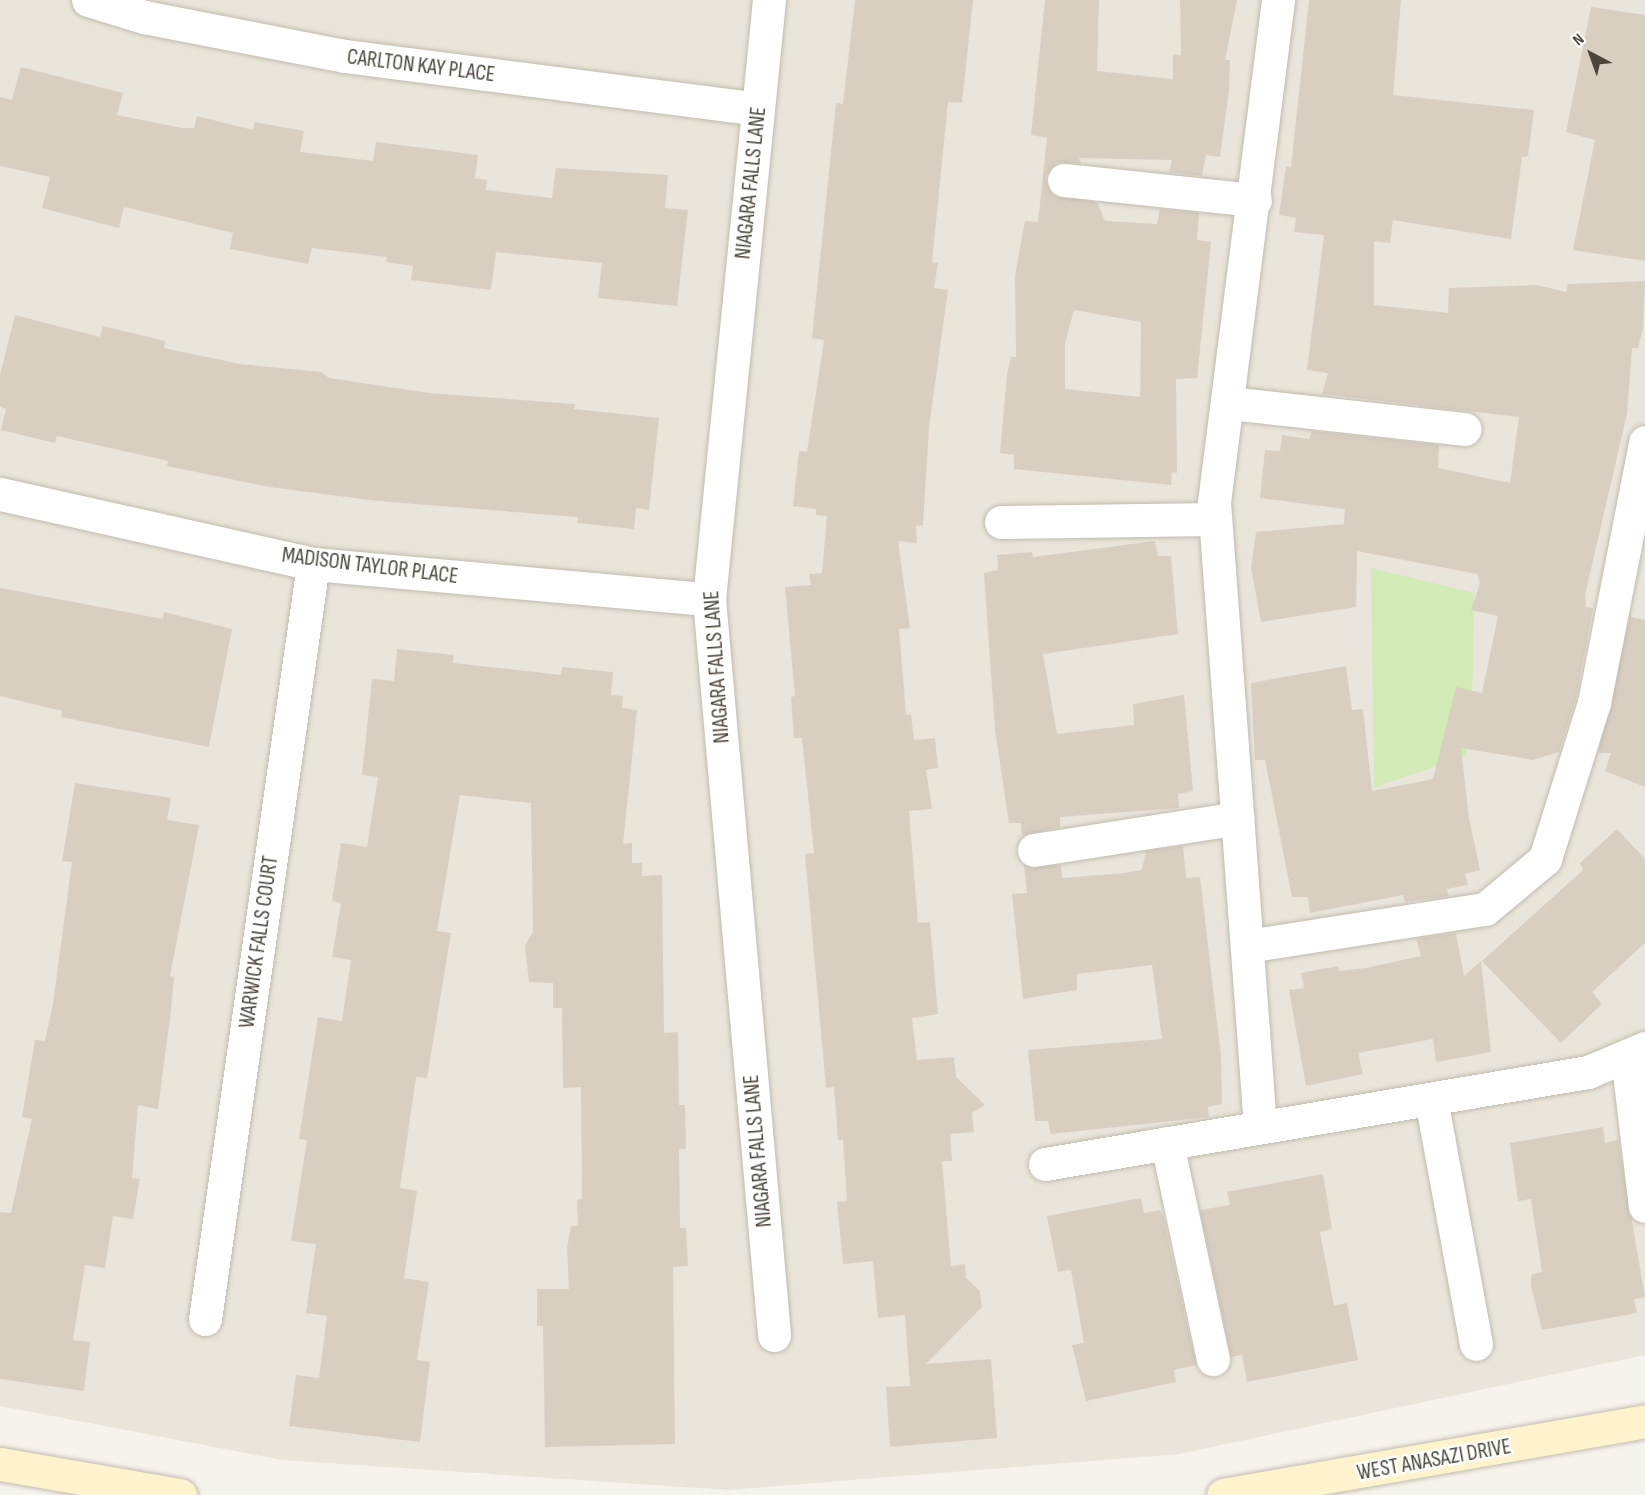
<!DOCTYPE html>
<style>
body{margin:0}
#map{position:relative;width:1645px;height:1495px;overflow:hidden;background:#f6f3ec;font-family:"Sofia Sans Condensed",sans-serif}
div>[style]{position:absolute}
.residential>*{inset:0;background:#eae5da}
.green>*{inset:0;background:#d2eab5}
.building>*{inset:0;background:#d8cfc1}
.roads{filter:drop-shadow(0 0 2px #c2bbae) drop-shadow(0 0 2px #c2bbae)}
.street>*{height:33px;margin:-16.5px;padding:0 16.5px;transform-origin:16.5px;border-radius:16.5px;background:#fff}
.secondary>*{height:33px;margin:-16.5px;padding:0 16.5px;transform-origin:16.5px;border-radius:16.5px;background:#fff3cd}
span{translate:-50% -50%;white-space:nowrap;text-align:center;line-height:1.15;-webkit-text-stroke:5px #fff;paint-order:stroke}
.street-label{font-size:22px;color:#4b4439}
.north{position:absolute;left:1561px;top:24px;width:60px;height:60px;-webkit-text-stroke:4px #fff;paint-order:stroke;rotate:319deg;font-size:16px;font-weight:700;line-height:24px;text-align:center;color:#4b4439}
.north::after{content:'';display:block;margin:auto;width:21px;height:27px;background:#4b4439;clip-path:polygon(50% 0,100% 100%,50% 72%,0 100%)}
</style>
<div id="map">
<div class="residential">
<i style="clip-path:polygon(0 0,1645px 0,1645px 1355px,1179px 1454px,728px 1490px,282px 1460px,0 1406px)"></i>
</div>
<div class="green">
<i style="clip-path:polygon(1371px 568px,1474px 593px,1473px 673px,1466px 756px,1374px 787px)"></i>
</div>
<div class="building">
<i style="clip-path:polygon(855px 0,973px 0,962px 103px,948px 102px,932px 262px,938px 263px,934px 288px,948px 290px,929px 427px,923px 525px,916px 526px,917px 543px,898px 541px,910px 628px,899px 629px,906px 715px,911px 714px,914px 740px,935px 738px,938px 768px,926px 770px,932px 809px,909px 811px,918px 923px,930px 922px,938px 1014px,912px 1018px,917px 1060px,954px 1057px,956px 1077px,985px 1105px,972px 1113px,974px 1132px,950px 1134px,952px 1161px,942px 1161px,951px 1266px,965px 1264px,966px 1278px,980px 1291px,982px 1307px,926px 1364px,991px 1359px,997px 1438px,890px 1447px,886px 1387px,910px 1386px,905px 1315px,878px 1318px,873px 1261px,843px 1264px,837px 1202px,847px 1201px,843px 1140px,838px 1140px,834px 1087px,826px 1088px,805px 854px,814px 853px,802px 738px,794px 738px,791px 697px,795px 696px,785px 587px,811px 585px,809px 574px,822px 573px,827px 516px,816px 515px,816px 509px,793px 506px,799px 451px,807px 452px,824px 340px,812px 338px,836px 103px,843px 104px)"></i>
<i style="clip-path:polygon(evenodd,1045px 0,1099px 0,1097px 71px,1173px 79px,1173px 54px,1181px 55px,1180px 0,1237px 0,1225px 60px,1230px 60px,1229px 90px,1220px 157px,1206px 155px,1202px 176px,1169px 172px,1172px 160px,1079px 158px,1081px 163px,1056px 163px,1045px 177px,1053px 195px,1097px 202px,1105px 221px,1157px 224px,1160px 209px,1199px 213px,1197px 240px,1211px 242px,1197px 378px,1176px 379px,1177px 473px,1172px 472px,1171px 485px,1014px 469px,1014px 455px,1000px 453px,1007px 374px,1011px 357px,1016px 357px,1015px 276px,1025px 221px,1038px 222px,1047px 138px,1031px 135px,1045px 0,1074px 310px,1141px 322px,1140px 397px,1065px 389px,1065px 343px,1074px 310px)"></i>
<i style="clip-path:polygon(1309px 0,1401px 0,1393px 95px,1534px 110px,1528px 156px,1522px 157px,1511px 239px,1393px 220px,1390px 243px,1374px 241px,1374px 305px,1448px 313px,1449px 288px,1537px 285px,1566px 292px,1568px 284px,1645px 281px,1643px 328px,1638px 348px,1632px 348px,1627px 414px,1585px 595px,1586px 607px,1593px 608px,1576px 698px,1559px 752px,1533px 760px,1461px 748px,1469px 818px,1480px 870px,1465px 874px,1468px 885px,1447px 889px,1449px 896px,1405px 902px,1403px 895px,1310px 913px,1308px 897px,1292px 897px,1265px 760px,1255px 760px,1251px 683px,1346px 666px,1352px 710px,1363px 709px,1372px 791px,1433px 779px,1456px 687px,1482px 693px,1498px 616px,1471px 610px,1480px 583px,1477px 574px,1357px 551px,1356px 607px,1261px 622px,1251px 568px,1256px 532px,1344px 524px,1345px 509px,1260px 498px,1265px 450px,1280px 451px,1282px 435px,1309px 439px,1312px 431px,1439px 445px,1438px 468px,1510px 483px,1519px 417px,1322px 394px,1328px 373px,1307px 370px,1324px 235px,1294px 232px,1296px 218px,1279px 215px,1286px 166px,1291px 167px)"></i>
<i style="clip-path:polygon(1591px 7px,1645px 15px,1645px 261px,1573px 250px,1595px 140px,1566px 132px)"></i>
<i style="clip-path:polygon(21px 67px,123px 93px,117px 115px,182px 128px,194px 128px,197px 116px,253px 130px,255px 122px,304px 131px,300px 152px,373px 161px,376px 142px,478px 155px,475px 178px,487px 180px,486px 190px,552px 198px,556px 168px,668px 175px,665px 208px,688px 210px,677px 306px,598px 298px,602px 263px,496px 252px,491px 290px,411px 280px,413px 266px,386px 262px,387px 257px,312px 248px,308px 264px,230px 249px,233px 233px,124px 207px,119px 228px,42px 208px,50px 177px,0 166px,0 97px,12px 100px)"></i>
<i style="clip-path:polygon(15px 315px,100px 337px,103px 326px,165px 341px,164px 348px,240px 364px,321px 372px,329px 378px,429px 393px,575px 404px,574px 409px,659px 418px,649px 510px,636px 508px,634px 529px,577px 523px,578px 517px,378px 501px,269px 487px,167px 466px,168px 461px,57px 436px,55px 443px,1px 430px,6px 409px,0 407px,0 375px)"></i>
<i style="clip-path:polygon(1155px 541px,1158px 556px,1171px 556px,1178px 634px,1043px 654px,1057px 734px,1134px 725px,1133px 704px,1184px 695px,1193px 791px,1178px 794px,1179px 808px,1060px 817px,1060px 827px,1022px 836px,1021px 823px,1009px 823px,995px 730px,984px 573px,998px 570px,997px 555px,1032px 552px,1033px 557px)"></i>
<i style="clip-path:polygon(0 588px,163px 619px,164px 612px,232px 629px,209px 747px,61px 717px,62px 711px,0 696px)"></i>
<i style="clip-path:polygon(1630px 617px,1645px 620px,1645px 787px,1605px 771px,1611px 753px,1598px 753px)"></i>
<i style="clip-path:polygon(397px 649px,454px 655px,453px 663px,561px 675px,562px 667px,613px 672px,611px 695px,623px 696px,622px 708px,637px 710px,623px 844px,632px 843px,632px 863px,642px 863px,642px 876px,662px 875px,664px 1033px,678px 1032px,679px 1105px,685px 1105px,686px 1149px,679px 1149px,680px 1228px,686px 1228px,688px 1266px,673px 1267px,675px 1444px,545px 1447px,543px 1326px,537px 1326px,537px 1289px,569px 1289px,567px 1248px,571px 1226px,578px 1226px,577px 1200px,582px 1199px,581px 1087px,563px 1088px,562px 1008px,553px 1008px,553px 983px,529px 982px,525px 945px,533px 932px,531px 803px,460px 795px,437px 931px,451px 933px,427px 1078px,416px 1077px,400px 1188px,417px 1191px,404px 1278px,429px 1282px,417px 1360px,430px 1362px,420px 1442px,289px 1426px,296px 1375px,319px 1378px,327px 1316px,306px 1313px,316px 1244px,291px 1241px,307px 1140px,299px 1139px,318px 1017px,342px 1021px,351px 960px,332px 957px,341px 903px,332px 901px,341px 843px,367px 847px,378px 777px,362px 775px,372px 679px,394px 681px)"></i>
<i style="clip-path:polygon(75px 783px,171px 798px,167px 820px,199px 825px,170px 976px,174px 977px,171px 1010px,158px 1109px,138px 1105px,132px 1178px,140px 1179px,133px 1219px,113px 1216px,105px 1268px,85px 1265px,73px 1340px,90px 1342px,84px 1391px,0 1379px,0 1212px,11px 1213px,32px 1119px,22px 1117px,35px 1040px,45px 1041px,53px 1004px,72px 862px,62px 861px)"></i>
<i style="clip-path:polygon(1617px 829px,1645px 859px,1645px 943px,1592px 992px,1602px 1004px,1561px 1043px,1482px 961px,1583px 870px,1580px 863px)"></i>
<i style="clip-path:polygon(1183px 846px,1186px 878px,1200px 877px,1221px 1056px,1222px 1104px,1208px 1107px,1209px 1117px,1051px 1134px,1048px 1121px,1035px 1121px,1028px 1050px,1162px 1039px,1152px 965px,1077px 974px,1077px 990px,1023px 999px,1012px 894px,1027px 893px,1024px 865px,1061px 865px,1062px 878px,1125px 873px,1142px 870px,1146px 851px)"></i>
<i style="clip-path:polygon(1456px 933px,1464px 976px,1481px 961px,1491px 1052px,1436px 1062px,1433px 1039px,1358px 1053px,1363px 1074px,1306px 1086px,1289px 990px,1304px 988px,1301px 973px,1338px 966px,1339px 971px,1366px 968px,1421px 956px,1416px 939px)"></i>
<i style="clip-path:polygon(1603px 1127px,1605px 1143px,1618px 1140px,1645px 1297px,1634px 1299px,1637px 1313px,1542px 1330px,1531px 1286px,1531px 1275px,1542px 1272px,1531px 1199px,1518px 1201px,1510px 1143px)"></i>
<i style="clip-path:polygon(1323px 1174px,1332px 1229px,1320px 1232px,1334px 1306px,1347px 1303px,1358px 1360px,1247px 1382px,1242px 1355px,1231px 1357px,1200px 1210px,1230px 1205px,1227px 1192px)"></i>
<i style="clip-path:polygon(1141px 1198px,1144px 1213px,1160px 1210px,1163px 1216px,1196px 1365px,1174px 1370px,1176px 1382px,1086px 1401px,1072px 1345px,1084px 1343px,1071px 1270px,1058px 1272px,1047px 1216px)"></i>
</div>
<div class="roads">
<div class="street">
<i style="left:88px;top:0;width:59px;rotate:16.9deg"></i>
<i style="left:144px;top:17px;width:205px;rotate:11deg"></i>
<i style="left:345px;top:56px;width:416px;rotate:7.3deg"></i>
<i style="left:769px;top:0;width:602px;rotate:95.72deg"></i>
<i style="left:709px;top:599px;width:739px;rotate:84.95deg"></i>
<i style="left:1064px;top:180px;width:192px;rotate:6deg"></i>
<i style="left:1229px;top:403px;width:237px;rotate:6.3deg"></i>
<i style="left:0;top:494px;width:321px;rotate:12.6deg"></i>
<i style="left:313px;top:564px;width:398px;rotate:5.1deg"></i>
<i style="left:1001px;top:522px;width:214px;rotate:-0.8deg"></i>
<i style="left:1034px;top:850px;width:206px;rotate:-8.9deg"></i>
<i style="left:1248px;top:946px;width:240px;rotate:-8.9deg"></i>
<i style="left:1485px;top:909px;width:78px;rotate:-39.8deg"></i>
<i style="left:1545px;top:859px;width:164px;rotate:-72.6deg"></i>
<i style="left:1594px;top:703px;width:266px;rotate:-78.9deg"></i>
<i style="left:1627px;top:1056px;width:151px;rotate:83.2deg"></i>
<i style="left:1431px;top:1099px;width:249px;rotate:79.6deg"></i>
<i style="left:1260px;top:1127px;width:627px;rotate:-94.21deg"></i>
<i style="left:1214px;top:502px;width:506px;rotate:-82.73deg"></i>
<i style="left:1167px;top:1143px;width:221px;rotate:78deg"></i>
<i style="left:1045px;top:1164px;width:551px;rotate:-9.62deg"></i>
<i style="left:1588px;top:1072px;width:62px;rotate:-22.8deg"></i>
<i style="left:205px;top:1319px;width:763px;rotate:-81.86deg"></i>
</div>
<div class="secondary">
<i style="left:0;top:1464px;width:183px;rotate:9.8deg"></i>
<i style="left:1223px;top:1495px;width:428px;rotate:-9.9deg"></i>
</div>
</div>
<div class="street-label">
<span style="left:421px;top:66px;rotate:7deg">CARLTON KAY PLACE</span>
<span style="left:751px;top:183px;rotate:-84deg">NIAGARA FALLS LANE</span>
<span style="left:370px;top:566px;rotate:7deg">MADISON TAYLOR PLACE</span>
<span style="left:717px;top:667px;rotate:-94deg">NIAGARA FALLS LANE</span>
<span style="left:259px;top:942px;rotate:-82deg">WARWICK FALLS COURT</span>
<span style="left:758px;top:1151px;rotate:-95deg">NIAGARA FALLS LANE</span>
<span style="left:1434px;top:1460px;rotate:-10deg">WEST ANASAZI DRIVE</span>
</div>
<div class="north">N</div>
</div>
